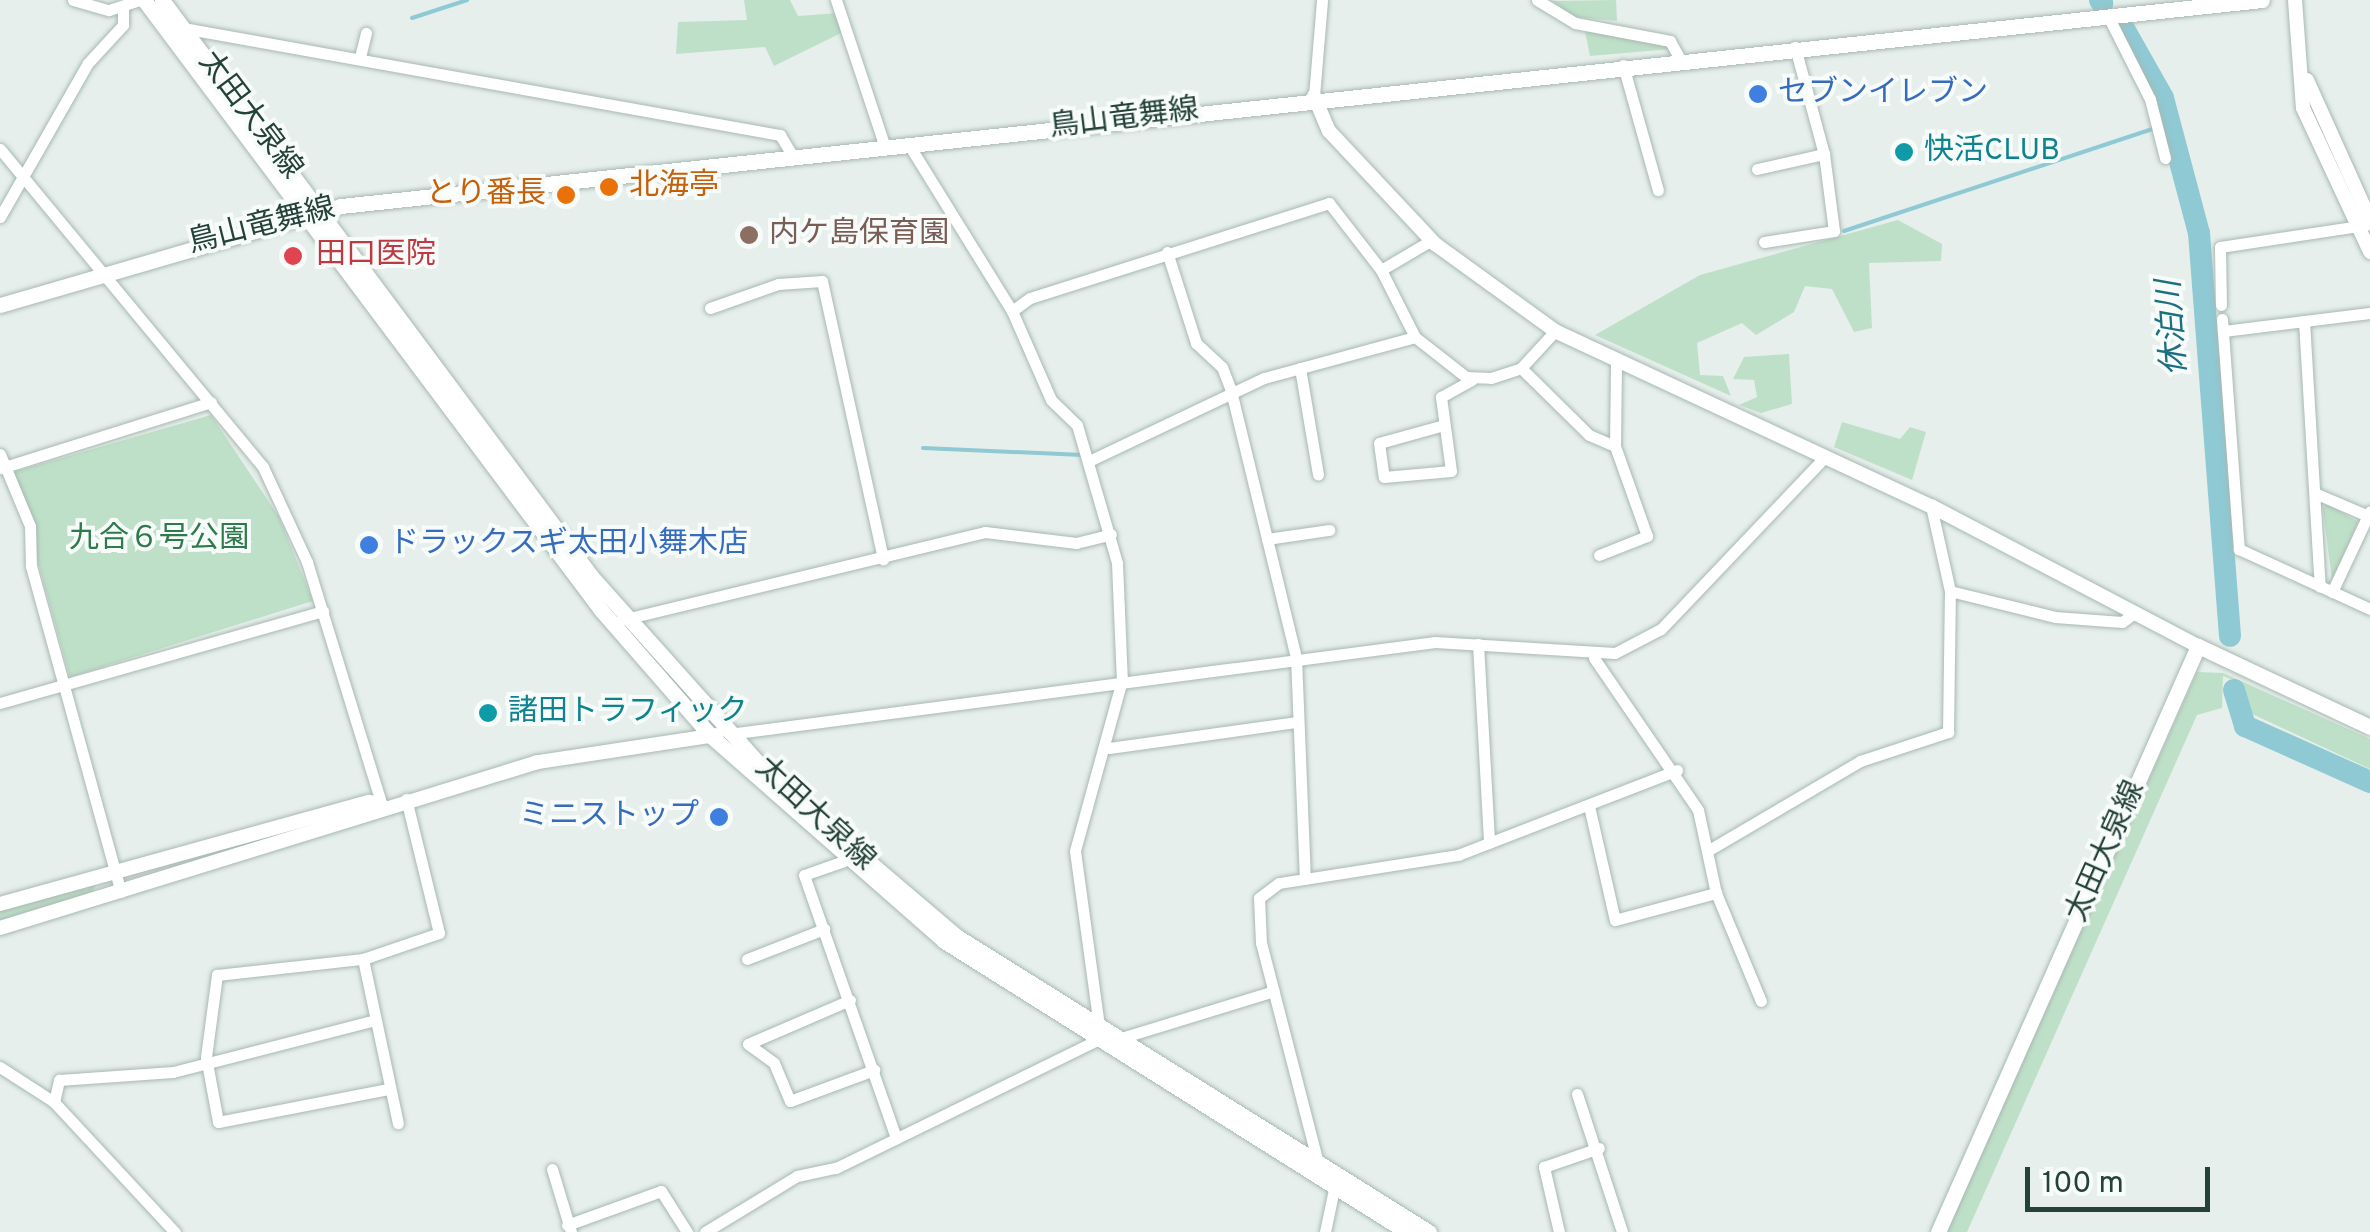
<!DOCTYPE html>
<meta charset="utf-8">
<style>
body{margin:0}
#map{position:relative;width:2370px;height:1232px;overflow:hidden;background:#e6efeb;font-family:Overpass,"Noto Sans JP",sans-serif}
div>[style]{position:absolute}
.green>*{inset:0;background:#bfe0c8}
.stream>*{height:4px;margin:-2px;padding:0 2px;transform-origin:2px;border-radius:2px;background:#8ec9d4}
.river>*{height:22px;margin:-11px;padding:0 11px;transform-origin:11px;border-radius:11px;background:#8ec9d4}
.roads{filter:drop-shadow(0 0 2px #a8b8b2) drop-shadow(0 0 2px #a8b8b2)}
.minor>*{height:11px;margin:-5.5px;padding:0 5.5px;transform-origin:5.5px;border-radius:5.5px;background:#fff}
.tertiary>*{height:14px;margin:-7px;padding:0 7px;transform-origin:7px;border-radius:7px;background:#fff}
.secondary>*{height:15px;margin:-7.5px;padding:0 7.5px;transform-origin:7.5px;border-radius:7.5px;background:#fff}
.dots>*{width:28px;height:28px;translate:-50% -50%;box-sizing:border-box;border:5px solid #f7fbf9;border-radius:50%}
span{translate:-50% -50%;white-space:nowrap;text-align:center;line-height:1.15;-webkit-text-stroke:8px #f7fbf9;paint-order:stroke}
.shop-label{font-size:30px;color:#366cbe}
.left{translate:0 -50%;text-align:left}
.right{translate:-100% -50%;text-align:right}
.street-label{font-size:30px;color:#24423a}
.culture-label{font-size:30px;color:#0d838f}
.food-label{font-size:30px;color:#c56008}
.education-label{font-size:30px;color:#785e54}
.health-label{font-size:30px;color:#be3a42}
.park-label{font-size:30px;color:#2d7a4b}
.water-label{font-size:32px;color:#1c6f80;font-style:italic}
.scale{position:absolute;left:2025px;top:1167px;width:185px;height:45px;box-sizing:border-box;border:5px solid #24423a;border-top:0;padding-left:12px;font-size:30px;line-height:35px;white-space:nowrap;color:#24423a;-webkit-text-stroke:8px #f7fbf9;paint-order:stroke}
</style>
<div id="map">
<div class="green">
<i style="clip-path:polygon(744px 0,790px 0,798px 16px,838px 13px,841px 33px,774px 66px,765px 47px,676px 54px,678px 22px,747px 20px)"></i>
<i style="clip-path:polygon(1616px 0,1617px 21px,1575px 17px,1552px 1px)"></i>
<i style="clip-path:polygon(1585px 31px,1654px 40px,1671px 49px,1590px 56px)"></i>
<i style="clip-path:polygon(1898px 220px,1942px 244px,1941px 261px,1869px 263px,1872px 328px,1854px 332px,1832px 289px,1805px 286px,1794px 312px,1756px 335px,1742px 323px,1697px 343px,1700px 375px,1723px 376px,1731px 396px,1595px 335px,1700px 275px)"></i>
<i style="clip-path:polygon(1789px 354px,1792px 404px,1761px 413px,1739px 405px,1757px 397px,1754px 380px,1733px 379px,1744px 357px)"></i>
<i style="clip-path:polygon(211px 415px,279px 517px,313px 601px,70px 677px,13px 472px)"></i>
<i style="clip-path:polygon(1842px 422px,1900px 439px,1910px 427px,1926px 432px,1912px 480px,1834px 447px)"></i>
<i style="clip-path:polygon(2326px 503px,2358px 522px,2332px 580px,2323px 509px)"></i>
<i style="clip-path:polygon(2197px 672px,2223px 673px,2370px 739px,2370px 769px,2248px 712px,2238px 682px,2223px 676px,2222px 708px,2197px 715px,1967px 1232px,1947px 1232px)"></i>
<i style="clip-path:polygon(98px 881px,90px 896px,0 924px,0 908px)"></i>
</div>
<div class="stream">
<i style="left:412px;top:18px;width:58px;rotate:-18.1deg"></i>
<i style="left:1844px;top:231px;width:328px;rotate:-18.3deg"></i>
<i style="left:923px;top:448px;width:160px;rotate:2.5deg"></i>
</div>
<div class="river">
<i style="left:2100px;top:0;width:4px;rotate:56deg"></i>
<i style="left:2124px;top:29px;width:79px;rotate:60.5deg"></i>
<i style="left:2163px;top:98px;width:140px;rotate:75.1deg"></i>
<i style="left:2199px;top:233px;width:404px;rotate:85.6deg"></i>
<i style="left:2234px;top:690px;width:38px;rotate:73deg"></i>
<i style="left:2245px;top:726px;width:137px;rotate:24.1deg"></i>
</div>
<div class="roads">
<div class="minor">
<i style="left:73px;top:0;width:37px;rotate:16deg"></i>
<i style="left:109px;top:10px;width:33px;rotate:-18deg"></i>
<i style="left:836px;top:0;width:155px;rotate:71.6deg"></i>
<i style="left:1537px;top:0;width:44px;rotate:31.2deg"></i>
<i style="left:1575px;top:23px;width:97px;rotate:10.7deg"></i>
<i style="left:1670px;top:41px;width:21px;rotate:61deg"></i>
<i style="left:2108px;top:16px;width:93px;rotate:63.2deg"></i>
<i style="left:2150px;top:99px;width:61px;rotate:75.7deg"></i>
<i style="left:183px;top:28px;width:607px;rotate:10.16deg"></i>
<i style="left:780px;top:135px;width:27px;rotate:59deg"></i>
<i style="left:360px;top:57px;width:25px;rotate:-76deg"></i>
<i style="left:1623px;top:65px;width:130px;rotate:74.4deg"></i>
<i style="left:1314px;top:96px;width:96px;rotate:-85.2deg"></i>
<i style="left:909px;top:145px;width:195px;rotate:58.2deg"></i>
<i style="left:1012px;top:311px;width:97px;rotate:66.3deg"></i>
<i style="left:1051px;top:400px;width:36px;rotate:44deg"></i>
<i style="left:1077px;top:425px;width:144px;rotate:73.8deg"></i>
<i style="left:1117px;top:563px;width:117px;rotate:87.6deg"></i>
<i style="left:1122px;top:680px;width:177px;rotate:105.4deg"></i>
<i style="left:1075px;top:851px;width:178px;rotate:82.2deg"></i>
<i style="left:0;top:149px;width:413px;rotate:50.4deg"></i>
<i style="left:263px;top:467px;width:105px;rotate:65.1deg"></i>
<i style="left:307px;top:562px;width:255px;rotate:72.9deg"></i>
<i style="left:1757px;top:169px;width:69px;rotate:-12.6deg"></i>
<i style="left:1824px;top:154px;width:111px;rotate:-105.2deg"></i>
<i style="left:0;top:217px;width:177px;rotate:-60.3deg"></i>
<i style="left:88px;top:63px;width:52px;rotate:-47.4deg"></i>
<i style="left:123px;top:25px;width:17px;rotate:-90deg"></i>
<i style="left:1764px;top:242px;width:71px;rotate:-8.9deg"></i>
<i style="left:1834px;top:231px;width:78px;rotate:-97.4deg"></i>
<i style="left:1167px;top:252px;width:96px;rotate:72.3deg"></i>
<i style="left:1196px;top:343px;width:35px;rotate:43deg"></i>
<i style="left:1222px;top:367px;width:26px;rotate:69deg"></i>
<i style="left:1231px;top:391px;width:274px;rotate:76.3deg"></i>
<i style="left:1296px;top:657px;width:221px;rotate:87.7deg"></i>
<i style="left:1381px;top:270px;width:75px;rotate:63.1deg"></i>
<i style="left:2221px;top:305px;width:58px;rotate:-91deg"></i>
<i style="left:2220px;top:247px;width:148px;rotate:-8.6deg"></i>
<i style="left:710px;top:308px;width:72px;rotate:-19.4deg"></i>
<i style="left:778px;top:284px;width:44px;rotate:-3.9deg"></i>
<i style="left:822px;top:281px;width:285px;rotate:77.6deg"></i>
<i style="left:1012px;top:311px;width:22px;rotate:-36deg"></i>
<i style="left:1030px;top:298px;width:314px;rotate:-17.6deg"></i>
<i style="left:1329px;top:203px;width:85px;rotate:52.2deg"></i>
<i style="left:1381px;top:270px;width:59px;rotate:-30.5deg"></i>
<i style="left:2222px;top:319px;width:231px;rotate:85.8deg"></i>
<i style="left:2239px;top:549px;width:144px;rotate:24.6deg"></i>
<i style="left:2304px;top:321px;width:266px;rotate:86.6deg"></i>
<i style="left:2223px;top:331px;width:148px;rotate:-7deg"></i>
<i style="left:1300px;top:368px;width:108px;rotate:80.4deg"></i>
<i style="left:1521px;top:368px;width:95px;rotate:44.6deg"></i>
<i style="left:1589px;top:435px;width:28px;rotate:23deg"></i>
<i style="left:1615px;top:446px;width:81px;rotate:-89.3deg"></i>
<i style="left:1444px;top:425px;width:67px;rotate:164.5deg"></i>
<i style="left:1379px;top:443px;width:34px;rotate:82deg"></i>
<i style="left:1384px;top:477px;width:67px;rotate:-5.1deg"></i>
<i style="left:1451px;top:471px;width:75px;rotate:-97.7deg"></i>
<i style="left:1441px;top:397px;width:35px;rotate:-29deg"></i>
<i style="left:0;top:454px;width:78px;rotate:67.4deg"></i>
<i style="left:30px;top:526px;width:40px;rotate:88.6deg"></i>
<i style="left:31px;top:566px;width:338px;rotate:74.6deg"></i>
<i style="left:1091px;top:460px;width:191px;rotate:-25.4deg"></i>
<i style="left:1264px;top:378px;width:156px;rotate:-15.2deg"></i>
<i style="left:1415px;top:337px;width:65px;rotate:38.1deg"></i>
<i style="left:1466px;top:377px;width:25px;rotate:2deg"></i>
<i style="left:1491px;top:378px;width:32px;rotate:-18deg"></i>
<i style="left:1521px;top:368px;width:50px;rotate:-47.4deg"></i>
<i style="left:1px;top:468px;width:220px;rotate:-17.4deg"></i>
<i style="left:2317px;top:494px;width:56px;rotate:23.3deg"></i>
<i style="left:1267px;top:539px;width:63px;rotate:-8.3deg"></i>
<i style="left:1599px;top:555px;width:52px;rotate:-21.6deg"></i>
<i style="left:1647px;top:536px;width:96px;rotate:-109.6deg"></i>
<i style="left:1950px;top:591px;width:108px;rotate:13.9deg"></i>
<i style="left:2055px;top:617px;width:67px;rotate:4.3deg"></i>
<i style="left:2122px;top:622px;width:17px;rotate:-36deg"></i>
<i style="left:2332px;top:592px;width:89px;rotate:-64.9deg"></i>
<i style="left:621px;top:620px;width:374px;rotate:-13.6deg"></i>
<i style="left:985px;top:532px;width:92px;rotate:6.9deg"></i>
<i style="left:1076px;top:543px;width:36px;rotate:-14deg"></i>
<i style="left:1478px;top:644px;width:199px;rotate:86.8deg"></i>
<i style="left:1594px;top:658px;width:184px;rotate:55.6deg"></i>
<i style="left:1698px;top:810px;width:85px;rotate:77.8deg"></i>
<i style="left:1716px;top:893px;width:117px;rotate:67.4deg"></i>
<i style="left:0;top:703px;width:336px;rotate:-15.9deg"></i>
<i style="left:729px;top:734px;width:712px;rotate:-7.42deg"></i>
<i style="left:1435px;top:642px;width:180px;rotate:3.5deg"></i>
<i style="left:1615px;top:653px;width:52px;rotate:-27.6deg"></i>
<i style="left:1661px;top:629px;width:235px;rotate:-46.4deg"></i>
<i style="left:1109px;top:748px;width:190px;rotate:-7.9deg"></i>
<i style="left:1589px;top:806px;width:117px;rotate:77.2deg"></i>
<i style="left:1615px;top:920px;width:105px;rotate:-15deg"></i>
<i style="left:1709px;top:850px;width:175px;rotate:-30.5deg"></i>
<i style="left:1860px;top:761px;width:93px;rotate:-18.2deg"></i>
<i style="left:1948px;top:732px;width:141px;rotate:-89.2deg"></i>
<i style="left:1950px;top:591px;width:87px;rotate:-102.6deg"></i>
<i style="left:844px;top:861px;width:42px;rotate:160.7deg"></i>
<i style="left:804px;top:875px;width:279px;rotate:70.7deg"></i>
<i style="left:363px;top:959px;width:168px;rotate:78deg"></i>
<i style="left:747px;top:959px;width:83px;rotate:-21.3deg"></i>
<i style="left:850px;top:1000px;width:111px;rotate:156.7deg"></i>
<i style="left:748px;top:1044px;width:32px;rotate:36deg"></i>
<i style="left:774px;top:1063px;width:41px;rotate:67.2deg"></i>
<i style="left:790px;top:1101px;width:90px;rotate:-20.3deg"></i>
<i style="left:1115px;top:1040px;width:166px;rotate:-17.1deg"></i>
<i style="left:0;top:1067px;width:64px;rotate:32.9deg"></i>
<i style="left:54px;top:1102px;width:178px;rotate:47.1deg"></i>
<i style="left:388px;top:1089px;width:173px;rotate:169deg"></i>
<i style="left:218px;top:1122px;width:66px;rotate:-100.5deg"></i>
<i style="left:206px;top:1057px;width:83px;rotate:-82.4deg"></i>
<i style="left:217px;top:975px;width:147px;rotate:-6.3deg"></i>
<i style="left:363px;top:959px;width:80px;rotate:-18.9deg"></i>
<i style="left:439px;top:933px;width:138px;rotate:-103.8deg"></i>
<i style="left:1577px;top:1094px;width:145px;rotate:71.9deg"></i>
<i style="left:54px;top:1102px;width:23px;rotate:-77deg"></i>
<i style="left:59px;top:1080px;width:114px;rotate:-4deg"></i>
<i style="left:173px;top:1072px;width:209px;rotate:-14.4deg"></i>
<i style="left:1318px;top:1163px;width:227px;rotate:-104.5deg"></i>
<i style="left:1261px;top:943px;width:45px;rotate:-92.5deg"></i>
<i style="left:1259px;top:898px;width:25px;rotate:-37deg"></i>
<i style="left:1279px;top:883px;width:181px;rotate:-8.9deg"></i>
<i style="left:1458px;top:855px;width:235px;rotate:-21.2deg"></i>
<i style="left:552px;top:1169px;width:66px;rotate:73.2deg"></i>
<i style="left:567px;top:1225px;width:100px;rotate:-19.9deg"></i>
<i style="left:661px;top:1191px;width:49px;rotate:57.6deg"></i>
<i style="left:705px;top:1232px;width:108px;rotate:-31.3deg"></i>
<i style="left:797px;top:1176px;width:40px;rotate:-12deg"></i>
<i style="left:836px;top:1168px;width:288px;rotate:-26.1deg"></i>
<i style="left:1325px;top:1232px;width:49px;rotate:-78.2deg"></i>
<i style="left:1559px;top:1232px;width:67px;rotate:-103deg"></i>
<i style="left:1544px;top:1167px;width:58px;rotate:-19.1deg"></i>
</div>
<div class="tertiary">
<i style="left:2295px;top:0;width:108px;rotate:85.8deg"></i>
<i style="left:2303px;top:108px;width:159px;rotate:65deg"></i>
<i style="left:2307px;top:80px;width:154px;rotate:65.8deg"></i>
<i style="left:1314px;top:96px;width:38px;rotate:67deg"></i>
<i style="left:1329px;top:131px;width:155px;rotate:46.8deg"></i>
<i style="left:1435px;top:244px;width:148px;rotate:35.9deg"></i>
<i style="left:1555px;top:331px;width:415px;rotate:25deg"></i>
<i style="left:1931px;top:506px;width:301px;rotate:27.7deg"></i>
<i style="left:0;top:904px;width:383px;rotate:-15.5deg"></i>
<i style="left:369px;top:802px;width:14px;rotate:17deg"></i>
<i style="left:0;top:928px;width:563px;rotate:-17.15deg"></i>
<i style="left:538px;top:762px;width:181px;rotate:-8.6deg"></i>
</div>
<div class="secondary">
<i style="left:144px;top:0;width:762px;rotate:53.16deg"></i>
<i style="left:601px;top:610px;width:167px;rotate:48.9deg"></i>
<i style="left:711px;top:736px;width:310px;rotate:41.3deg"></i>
<i style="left:944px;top:941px;width:547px;rotate:32.15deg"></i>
<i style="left:162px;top:0;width:718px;rotate:53.32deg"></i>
<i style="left:591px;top:576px;width:275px;rotate:48.2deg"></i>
<i style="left:774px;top:781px;width:239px;rotate:40.4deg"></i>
<i style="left:956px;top:936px;width:558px;rotate:32.04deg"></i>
<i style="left:0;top:305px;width:355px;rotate:-16.2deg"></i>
<i style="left:341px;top:206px;width:1932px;rotate:-6.12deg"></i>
<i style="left:1938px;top:1232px;width:641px;rotate:-66.07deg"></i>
<i style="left:2198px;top:646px;width:190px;rotate:25.2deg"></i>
</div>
</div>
<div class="dots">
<i style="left:1758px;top:94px;background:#3f7fe0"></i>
<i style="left:1904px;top:152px;background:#0f9aa8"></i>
<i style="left:609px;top:187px;background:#e8710a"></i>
<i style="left:566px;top:195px;background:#e8710a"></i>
<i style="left:749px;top:235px;background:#8d6e63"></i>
<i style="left:293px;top:256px;background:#e0444e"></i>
<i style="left:369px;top:545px;background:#3f7fe0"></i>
<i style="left:488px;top:713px;background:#0f9aa8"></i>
<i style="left:719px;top:817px;background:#3f7fe0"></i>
</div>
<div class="shop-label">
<span class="left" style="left:1778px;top:94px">セブンイレブン</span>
<span class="left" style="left:389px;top:545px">ドラックスギ太田小舞木店</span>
<span class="right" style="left:699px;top:817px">ミニストップ</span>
</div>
<div class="street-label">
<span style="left:249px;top:116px;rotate:53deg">太田大泉線</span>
<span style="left:1124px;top:120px;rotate:-7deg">鳥山竜舞線</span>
<span style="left:262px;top:227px;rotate:-14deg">鳥山竜舞線</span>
<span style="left:814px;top:815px;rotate:43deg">太田大泉線</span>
<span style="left:2107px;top:852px;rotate:-66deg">太田大泉線</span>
</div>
<div class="culture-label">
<span class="left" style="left:1924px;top:152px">快活CLUB</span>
<span class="left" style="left:508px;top:713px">諸田トラフィック</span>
</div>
<div class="food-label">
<span class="left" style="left:629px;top:187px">北海亭</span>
<span class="right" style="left:546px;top:195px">とり番長</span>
</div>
<div class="education-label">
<span class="left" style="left:769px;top:235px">内ケ島保育園</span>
</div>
<div class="health-label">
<span class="left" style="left:316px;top:256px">田口医院</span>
</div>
<div class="park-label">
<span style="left:159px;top:540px">九合６号公園</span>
</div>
<div class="water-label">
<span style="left:2174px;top:328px;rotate:-94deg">休泊川</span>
</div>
<div class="scale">100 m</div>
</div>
